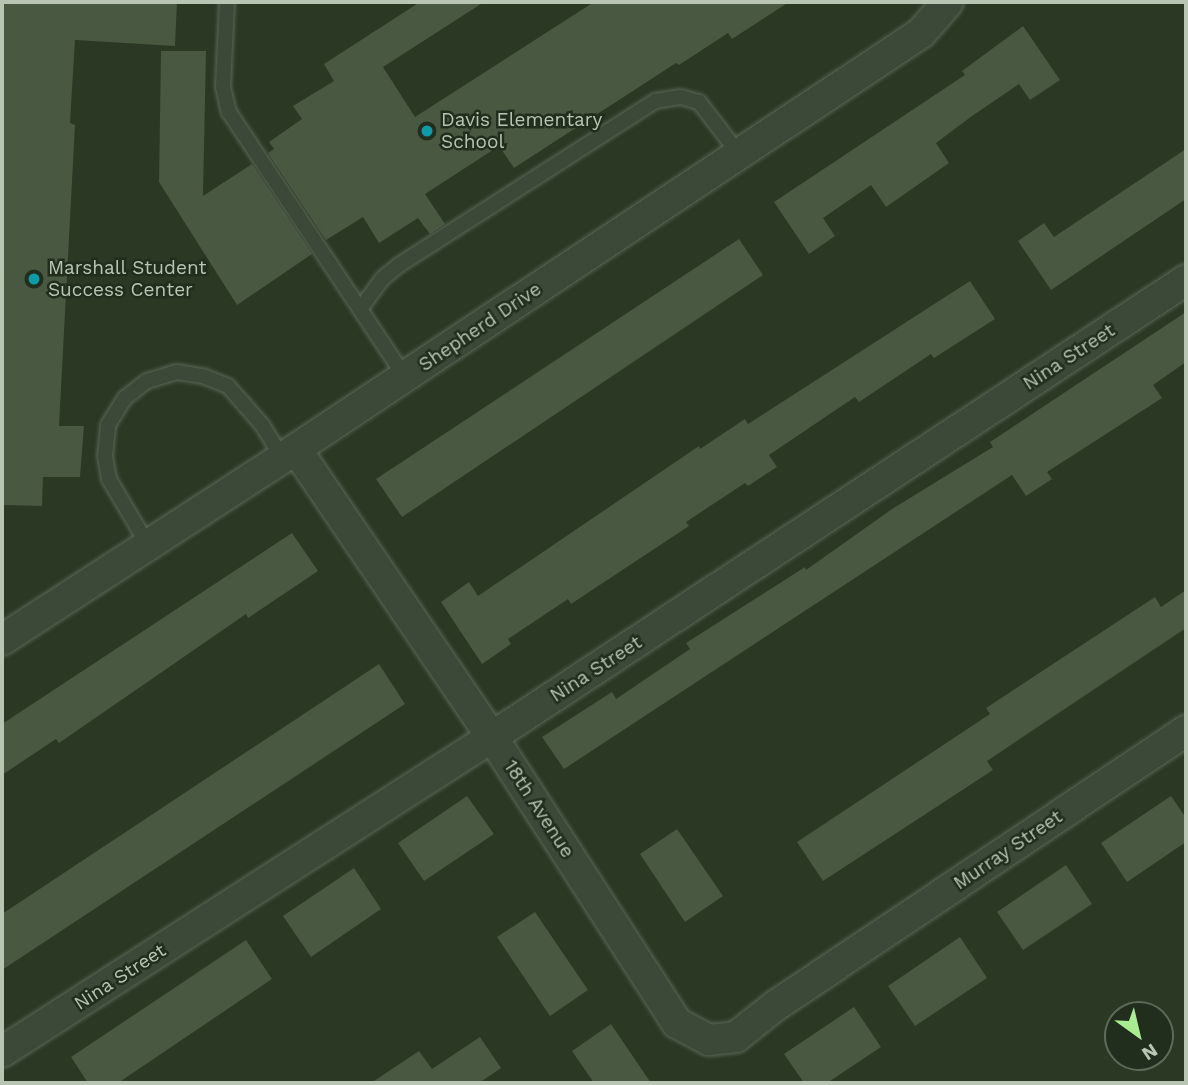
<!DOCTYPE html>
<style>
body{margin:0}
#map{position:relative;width:1188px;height:1085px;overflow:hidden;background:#2a3824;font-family:"Work Sans",sans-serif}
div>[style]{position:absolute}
.building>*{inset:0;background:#485841}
.roads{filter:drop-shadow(0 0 2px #5b6756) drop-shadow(0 0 2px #5b6756)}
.lane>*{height:14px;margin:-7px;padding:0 7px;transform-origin:7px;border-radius:7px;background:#3d4938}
.street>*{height:30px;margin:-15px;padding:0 15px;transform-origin:15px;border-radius:15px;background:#3d4938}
.dots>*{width:19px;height:19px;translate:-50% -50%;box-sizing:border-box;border:4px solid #222e1d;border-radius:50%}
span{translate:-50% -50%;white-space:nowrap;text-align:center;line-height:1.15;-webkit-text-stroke:5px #222e1d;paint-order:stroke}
.poi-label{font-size:19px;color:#b8c5b3}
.left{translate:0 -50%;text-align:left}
.street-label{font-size:19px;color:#b8c5b3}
.frame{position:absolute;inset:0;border:4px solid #b8c5b3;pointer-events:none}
.north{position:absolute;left:1104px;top:1001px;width:70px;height:70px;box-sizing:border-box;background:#222e1d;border:2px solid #5e6a59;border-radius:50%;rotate:146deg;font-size:19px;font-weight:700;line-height:28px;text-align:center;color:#b8c5b3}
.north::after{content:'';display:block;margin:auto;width:24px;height:32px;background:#a8ed90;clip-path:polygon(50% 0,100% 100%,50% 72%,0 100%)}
</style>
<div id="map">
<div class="building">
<i style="clip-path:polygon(2px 2px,177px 2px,175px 46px,75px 40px,70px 123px,75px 125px,59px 426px,84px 426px,80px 477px,43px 477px,42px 506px,2px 505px)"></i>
<i style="clip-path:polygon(420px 2px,484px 2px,383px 67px,415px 117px,594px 2px,789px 2px,732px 39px,728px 33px,679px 65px,676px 63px,514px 168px,499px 146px,425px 194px,445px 224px,430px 234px,418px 218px,379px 243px,363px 217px,326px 240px,268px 153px,274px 149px,269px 142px,302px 119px,293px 106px,334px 81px,324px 64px)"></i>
<i style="clip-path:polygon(1023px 26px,1060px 80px,1030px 100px,1019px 84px,972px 116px,936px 143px,949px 163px,886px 207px,871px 185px,823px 218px,835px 236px,809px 254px,774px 202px,965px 75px,962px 71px)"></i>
<i style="clip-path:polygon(161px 51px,206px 51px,203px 196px,252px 164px,312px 254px,237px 305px,159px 182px)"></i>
<i style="clip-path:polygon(1186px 149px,1186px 199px,1051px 290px,1018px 241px,1044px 223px,1054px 237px)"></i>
<i style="clip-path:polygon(739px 239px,763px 275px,402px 517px,376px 479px)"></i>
<i style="clip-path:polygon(970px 281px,995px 319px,934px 358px,931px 354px,859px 402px,855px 397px,769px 455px,777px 467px,748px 486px,745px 483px,686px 522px,689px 526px,571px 604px,568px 599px,508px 639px,511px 644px,482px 664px,441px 602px,469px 582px,478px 596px,699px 446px,700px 449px,745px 419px,748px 424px)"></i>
<i style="clip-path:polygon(1186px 312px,1186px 362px,1153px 385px,1162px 398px,1047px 472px,1052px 479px,1026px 496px,1012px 475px,564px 769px,542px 737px,612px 692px,616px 699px,690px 649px,686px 643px,805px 567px,806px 570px,892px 509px,993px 447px,990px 442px)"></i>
<i style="clip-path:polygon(292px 533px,318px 571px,248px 618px,246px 614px,59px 743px,56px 739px,2px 775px,2px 724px)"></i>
<i style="clip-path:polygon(1186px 590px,1186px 628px,987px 761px,993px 770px,823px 881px,797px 842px,990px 714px,986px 708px,1155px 597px,1161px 607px)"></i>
<i style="clip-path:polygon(379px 664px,405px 704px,2px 970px,2px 914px)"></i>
<i style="clip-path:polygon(467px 796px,494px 834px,424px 881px,398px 843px)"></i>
<i style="clip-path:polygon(1171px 796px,1186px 818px,1186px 842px,1127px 882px,1101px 843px)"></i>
<i style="clip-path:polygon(677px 829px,723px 896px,685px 922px,640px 854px)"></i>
<i style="clip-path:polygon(1066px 865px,1092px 904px,1023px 950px,997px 912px)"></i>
<i style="clip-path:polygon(354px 868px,381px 909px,311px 957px,283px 916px)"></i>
<i style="clip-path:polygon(535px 912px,588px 990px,550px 1016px,497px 937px)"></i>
<i style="clip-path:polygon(960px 937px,987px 978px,915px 1026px,888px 986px)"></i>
<i style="clip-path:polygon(246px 940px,272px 979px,118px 1083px,88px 1083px,71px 1057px)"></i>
<i style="clip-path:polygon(854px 1007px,881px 1047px,827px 1083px,804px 1083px,784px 1054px)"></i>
<i style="clip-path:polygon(611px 1024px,651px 1083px,594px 1083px,572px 1051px)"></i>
<i style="clip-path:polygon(480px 1037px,501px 1068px,479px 1083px,371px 1083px,419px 1051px,432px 1069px)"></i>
</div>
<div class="roads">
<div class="lane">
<i style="left:227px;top:2px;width:85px;rotate:92.7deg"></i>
<i style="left:223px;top:87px;width:26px;rotate:77deg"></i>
<i style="left:229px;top:112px;width:318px;rotate:56.4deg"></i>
<i style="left:361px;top:308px;width:37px;rotate:-54deg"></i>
<i style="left:383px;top:278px;width:21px;rotate:-39deg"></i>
<i style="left:399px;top:265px;width:304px;rotate:-32.6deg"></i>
<i style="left:655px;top:101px;width:26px;rotate:-9deg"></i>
<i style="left:681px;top:97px;width:19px;rotate:16deg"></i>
<i style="left:699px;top:102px;width:66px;rotate:52.4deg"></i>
<i style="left:148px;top:545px;width:77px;rotate:-120.6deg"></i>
<i style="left:109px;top:479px;width:23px;rotate:-100deg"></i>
<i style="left:105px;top:456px;width:31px;rotate:-84deg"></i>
<i style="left:108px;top:425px;width:32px;rotate:-58deg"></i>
<i style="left:125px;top:398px;width:28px;rotate:-38deg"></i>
<i style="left:147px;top:381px;width:31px;rotate:-17deg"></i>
<i style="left:177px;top:372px;width:26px;rotate:9deg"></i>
<i style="left:203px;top:376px;width:27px;rotate:22deg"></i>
<i style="left:228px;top:386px;width:52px;rotate:48.9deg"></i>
<i style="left:262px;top:425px;width:39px;rotate:58deg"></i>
</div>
<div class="street">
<i style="left:296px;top:449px;width:348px;rotate:55.8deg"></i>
<i style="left:492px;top:737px;width:341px;rotate:57.1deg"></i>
<i style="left:677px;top:1023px;width:36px;rotate:28deg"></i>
<i style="left:709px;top:1040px;width:27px;rotate:-6deg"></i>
<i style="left:736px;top:1037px;width:50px;rotate:-38.5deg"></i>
<i style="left:775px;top:1006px;width:495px;rotate:-33.8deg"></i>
<i style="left:2px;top:640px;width:351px;rotate:-33deg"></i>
<i style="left:296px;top:449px;width:751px;rotate:-33.65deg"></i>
<i style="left:921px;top:33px;width:41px;rotate:-48.9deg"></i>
<i style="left:2px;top:1052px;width:583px;rotate:-32.74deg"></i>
<i style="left:492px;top:737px;width:831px;rotate:-33.36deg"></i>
</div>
</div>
<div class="dots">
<i style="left:427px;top:131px;background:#0f9aa8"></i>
<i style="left:34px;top:279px;background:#0f9aa8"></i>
</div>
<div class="poi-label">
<span class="left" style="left:441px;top:131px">Davis Elementary<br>School</span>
<span class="left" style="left:48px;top:279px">Marshall Student<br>Success Center</span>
</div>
<div class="street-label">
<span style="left:480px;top:327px;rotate:-34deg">Shepherd Drive</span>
<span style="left:1069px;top:357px;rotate:-33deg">Nina Street</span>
<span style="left:596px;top:669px;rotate:-33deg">Nina Street</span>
<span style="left:539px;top:809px;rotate:57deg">18th Avenue</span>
<span style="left:1008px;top:850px;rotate:-34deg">Murray Street</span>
<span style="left:120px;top:977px;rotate:-33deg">Nina Street</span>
</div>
<div class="frame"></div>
<div class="north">N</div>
</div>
